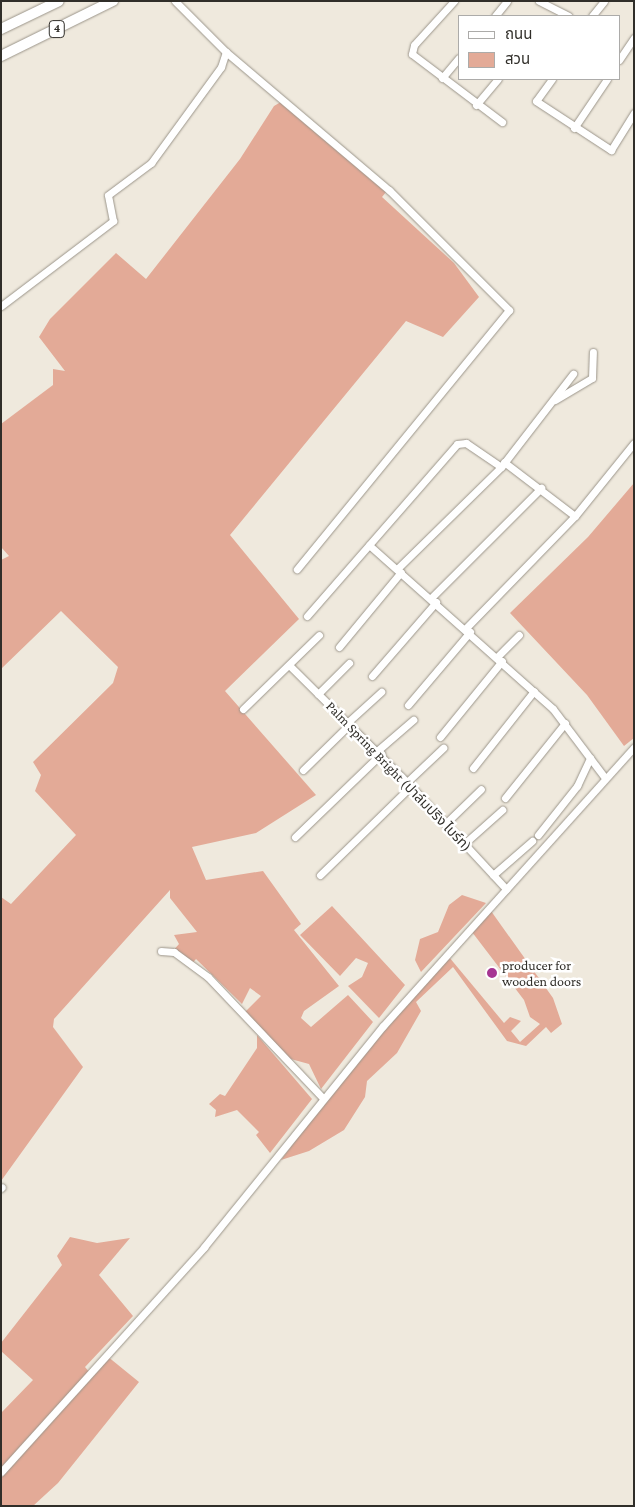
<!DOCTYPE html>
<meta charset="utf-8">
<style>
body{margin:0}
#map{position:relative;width:635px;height:1507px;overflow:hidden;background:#efe9dd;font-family:"Crimson Pro","Noto Sans Thai",serif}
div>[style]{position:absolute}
.green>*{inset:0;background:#e3aa97}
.roads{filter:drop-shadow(0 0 1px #9b958a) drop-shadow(0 0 1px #9b958a)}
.minor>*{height:7px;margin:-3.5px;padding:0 3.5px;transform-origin:3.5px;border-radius:3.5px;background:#fff}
.highway>*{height:10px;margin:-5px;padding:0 5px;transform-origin:5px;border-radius:5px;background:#fff}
.dots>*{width:14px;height:14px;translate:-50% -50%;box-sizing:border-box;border:2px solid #fff;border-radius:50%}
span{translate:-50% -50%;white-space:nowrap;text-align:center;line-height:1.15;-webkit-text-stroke:5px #fff;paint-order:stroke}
.shield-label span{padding:1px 4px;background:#fff;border:1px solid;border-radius:4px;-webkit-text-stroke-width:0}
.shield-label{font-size:12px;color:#302e29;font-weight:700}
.street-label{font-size:14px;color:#302e29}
.poi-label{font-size:14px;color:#302e29}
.left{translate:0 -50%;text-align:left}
.frame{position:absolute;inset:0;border:2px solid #302e29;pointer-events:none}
.legend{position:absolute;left:458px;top:15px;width:162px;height:65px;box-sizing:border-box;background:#fff;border:1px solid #acaba9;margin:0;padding:6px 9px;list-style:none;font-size:15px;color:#302e29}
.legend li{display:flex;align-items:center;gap:10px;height:25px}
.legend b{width:25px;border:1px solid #acaba9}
</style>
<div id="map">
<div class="green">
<i style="clip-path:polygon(286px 99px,386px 192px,382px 197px,454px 263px,479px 297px,443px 337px,406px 321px,230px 535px,299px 619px,225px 691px,316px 795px,256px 833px,192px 847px,206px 880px,263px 871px,301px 924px,294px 930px,339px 986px,304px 1011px,301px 1018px,311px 1027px,348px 995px,373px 1022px,321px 1089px,309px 1064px,287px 1058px,245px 1012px,261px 996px,250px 988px,242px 1004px,196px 959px,189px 967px,171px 953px,179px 944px,174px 935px,197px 932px,170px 898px,170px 890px,54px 1019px,53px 1027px,83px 1067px,1px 1181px,1px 897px,11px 904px,76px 835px,35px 791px,41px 775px,33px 762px,113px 683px,118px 667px,61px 611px,1px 669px,1px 560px,9px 556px,1px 547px,1px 424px,53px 385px,53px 369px,65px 371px,39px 337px,50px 319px,116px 253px,146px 279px,240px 159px,274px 106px)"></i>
<i style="clip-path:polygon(634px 483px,634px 738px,624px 746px,587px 695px,510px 613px,588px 537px)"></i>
<i style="clip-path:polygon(462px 895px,486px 903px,421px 972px,415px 960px,420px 939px,438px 932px,449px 905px)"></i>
<i style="clip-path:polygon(332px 906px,405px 985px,379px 1018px,348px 986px,362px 977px,368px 963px,356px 958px,340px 976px,300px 935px)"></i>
<i style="clip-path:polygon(491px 911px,553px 998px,562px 1024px,551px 1033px,546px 1027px,526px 1046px,507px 1041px,453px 967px,416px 1002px,421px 1011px,397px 1053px,367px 1081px,365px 1097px,344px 1130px,309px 1151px,281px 1160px,329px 1095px,449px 957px,504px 1023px,510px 1017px,521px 1021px,511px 1031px,520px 1042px,540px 1024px,530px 1017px,524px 1000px,472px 932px)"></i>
<i style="clip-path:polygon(257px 1035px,312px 1099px,270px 1153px,256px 1135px,259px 1132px,237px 1110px,215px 1117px,216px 1110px,209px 1104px,220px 1094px,225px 1096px,257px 1048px)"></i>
<i style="clip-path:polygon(70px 1237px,97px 1243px,130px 1238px,99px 1275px,133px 1316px,85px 1367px,90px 1373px,107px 1356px,139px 1382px,58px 1483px,33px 1506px,1px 1506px,1px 1413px,33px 1380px,1px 1351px,1px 1343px,62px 1265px,57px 1256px)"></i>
</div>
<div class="roads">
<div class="minor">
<i style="left:175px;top:1px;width:72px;rotate:45deg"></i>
<i style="left:226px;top:52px;width:214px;rotate:40.3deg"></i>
<i style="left:389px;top:190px;width:170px;rotate:45deg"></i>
<i style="left:509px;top:310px;width:335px;rotate:129.3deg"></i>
<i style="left:454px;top:1px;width:59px;rotate:132.3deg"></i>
<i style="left:414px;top:45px;width:9px;rotate:103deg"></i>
<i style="left:412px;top:54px;width:113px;rotate:37.1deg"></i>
<i style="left:539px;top:1px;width:33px;rotate:27deg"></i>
<i style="left:495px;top:16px;width:19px;rotate:-51deg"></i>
<i style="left:592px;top:16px;width:19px;rotate:-51deg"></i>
<i style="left:619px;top:60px;width:27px;rotate:-56deg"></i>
<i style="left:442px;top:78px;width:26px;rotate:-50deg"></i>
<i style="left:552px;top:79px;width:27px;rotate:126deg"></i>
<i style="left:536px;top:101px;width:90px;rotate:33.2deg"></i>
<i style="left:611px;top:150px;width:44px;rotate:-58.1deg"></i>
<i style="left:476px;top:105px;width:34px;rotate:-50deg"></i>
<i style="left:574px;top:128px;width:59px;rotate:-56deg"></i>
<i style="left:1px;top:306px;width:141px;rotate:-37.2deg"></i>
<i style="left:113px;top:221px;width:26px;rotate:-101deg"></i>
<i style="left:108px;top:195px;width:54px;rotate:-36.7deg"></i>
<i style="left:151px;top:163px;width:119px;rotate:-53.9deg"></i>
<i style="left:221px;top:67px;width:16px;rotate:-72deg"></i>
<i style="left:555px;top:400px;width:43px;rotate:-30.7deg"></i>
<i style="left:592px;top:378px;width:26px;rotate:-88deg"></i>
<i style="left:504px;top:462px;width:89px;rotate:37.3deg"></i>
<i style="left:369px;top:545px;width:246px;rotate:41.7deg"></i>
<i style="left:553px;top:709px;width:86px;rotate:53deg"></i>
<i style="left:397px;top:569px;width:146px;rotate:-44.4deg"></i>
<i style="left:501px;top:467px;width:118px;rotate:-52.3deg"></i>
<i style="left:431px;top:598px;width:156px;rotate:-45deg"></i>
<i style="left:307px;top:616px;width:228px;rotate:-48.9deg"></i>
<i style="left:457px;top:444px;width:9px;rotate:-6deg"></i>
<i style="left:466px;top:443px;width:42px;rotate:34.4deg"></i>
<i style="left:466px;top:628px;width:156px;rotate:-45.8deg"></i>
<i style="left:575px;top:516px;width:94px;rotate:-51.1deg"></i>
<i style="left:339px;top:647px;width:97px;rotate:-50.4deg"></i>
<i style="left:497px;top:657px;width:31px;rotate:-45deg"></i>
<i style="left:289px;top:665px;width:166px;rotate:44.8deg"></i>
<i style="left:407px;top:782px;width:146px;rotate:47.2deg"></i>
<i style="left:372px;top:676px;width:98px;rotate:-49.1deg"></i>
<i style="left:318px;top:694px;width:44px;rotate:-45deg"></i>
<i style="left:408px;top:705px;width:96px;rotate:-49.7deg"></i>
<i style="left:243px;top:709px;width:106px;rotate:-44.2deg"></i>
<i style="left:348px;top:722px;width:45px;rotate:-42.3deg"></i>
<i style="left:440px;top:737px;width:98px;rotate:-50.8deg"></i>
<i style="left:377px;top:751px;width:48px;rotate:-40.7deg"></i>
<i style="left:473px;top:768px;width:98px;rotate:-51.6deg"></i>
<i style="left:303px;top:770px;width:66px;rotate:-44.4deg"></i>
<i style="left:407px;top:782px;width:50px;rotate:-43.4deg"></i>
<i style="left:505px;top:798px;width:96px;rotate:-51.3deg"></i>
<i style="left:445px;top:824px;width:50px;rotate:-44.2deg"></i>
<i style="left:538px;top:835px;width:63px;rotate:-51.5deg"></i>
<i style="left:577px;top:786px;width:31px;rotate:-65deg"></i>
<i style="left:295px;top:837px;width:120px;rotate:-44deg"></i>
<i style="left:465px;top:843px;width:50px;rotate:-41.7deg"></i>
<i style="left:320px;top:875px;width:127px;rotate:-44.4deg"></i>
<i style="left:493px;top:875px;width:52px;rotate:-41.1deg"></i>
<i style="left:161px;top:951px;width:13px;rotate:4deg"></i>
<i style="left:174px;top:952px;width:42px;rotate:36.3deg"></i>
<i style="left:208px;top:977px;width:166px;rotate:46.5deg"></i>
<i style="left:1px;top:1188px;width:1px;rotate:-45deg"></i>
<i style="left:1px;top:1472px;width:303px;rotate:-47.9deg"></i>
<i style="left:204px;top:1247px;width:284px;rotate:-51deg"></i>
<i style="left:383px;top:1026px;width:375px;rotate:-48deg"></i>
</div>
<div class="highway">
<i style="left:1px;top:29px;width:64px;rotate:-25.8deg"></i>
<i style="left:1px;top:56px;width:125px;rotate:-26.2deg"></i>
</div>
</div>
<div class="dots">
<i style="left:492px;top:973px;background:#a63592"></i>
</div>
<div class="shield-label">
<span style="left:57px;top:29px">4</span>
</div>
<div class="street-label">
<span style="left:399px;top:776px;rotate:46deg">Palm Spring Bright (ปาล์มปริง ไบร์ท)</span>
</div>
<div class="poi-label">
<span class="left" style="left:502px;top:973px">producer for<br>wooden doors</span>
</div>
<div class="frame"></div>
<ul class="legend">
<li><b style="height:6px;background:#fff"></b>ถนน</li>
<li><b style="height:14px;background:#e3aa97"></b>สวน</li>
</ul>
</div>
